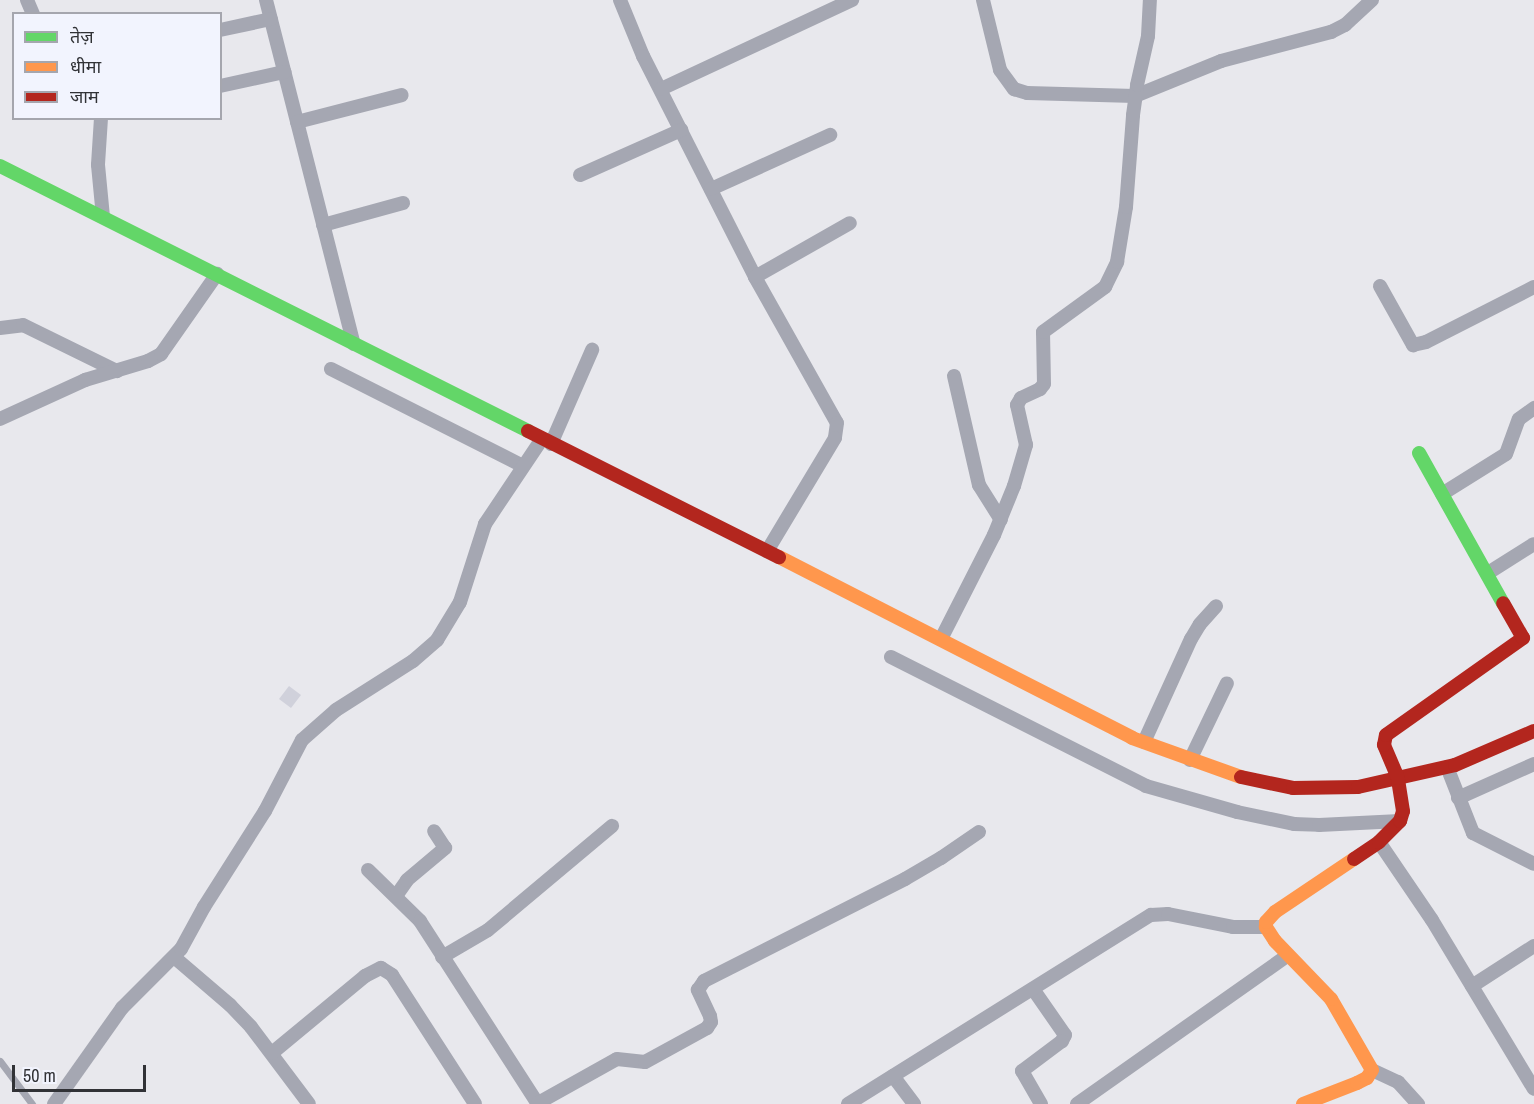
<!DOCTYPE html>
<meta charset="utf-8">
<style>
body{margin:0}
#map{position:relative;width:1534px;height:1104px;overflow:hidden;background:#e8e8ed;font-family:"Archivo Narrow","Noto Sans Devanagari",sans-serif}
div>[style]{position:absolute}
.building>*{inset:0;background:#d0d1db}
.lane>*{height:7px;margin:-3.5px;padding:0 3.5px;transform-origin:3.5px;border-radius:3.5px;background:#a5a7b2}
.street>*{height:14px;margin:-7px;padding:0 7px;transform-origin:7px;border-radius:7px;background:#a5a7b2}
.fast>*{height:14px;margin:-7px;padding:0 7px;transform-origin:7px;border-radius:7px;background:#63d668}
.slow>*{height:14px;margin:-7px;padding:0 7px;transform-origin:7px;border-radius:7px;background:#ff974d}
.jam>*{height:14px;margin:-7px;padding:0 7px;transform-origin:7px;border-radius:7px;background:#b3261e}
span{translate:-50% -50%;white-space:nowrap;text-align:center;line-height:1.15;-webkit-text-stroke:4.5px #f2f4fe;paint-order:stroke}
.legend{position:absolute;left:12px;top:12px;width:210px;height:108px;box-sizing:border-box;background:#f2f4fe;border:2px solid #a5a6ae;margin:0;padding:8px 10px;list-style:none;font-size:18px;color:#313236}
.legend li{display:flex;align-items:center;gap:12px;height:30px}
.legend b{width:30px;border:2px solid #a5a6ae}
.scale{position:absolute;left:12px;top:1065px;width:134px;height:27px;box-sizing:border-box;border:3px solid #313236;border-top:0;padding-left:8px;font-size:18px;line-height:21px;white-space:nowrap;color:#313236;-webkit-text-stroke:4px #f2f4fe;paint-order:stroke}
</style>
<div id="map">
<div class="building">
<i style="clip-path:polygon(289px 686px,301px 695px,291px 708px,279px 699px)"></i>
</div>
<div class="lane">
<i style="left:0;top:1061px;width:54px;rotate:53.3deg"></i>
</div>
<div class="street">
<i style="left:27px;top:0;width:15px;rotate:67deg"></i>
<i style="left:266px;top:0;width:355px;rotate:75.7deg"></i>
<i style="left:620px;top:0;width:61px;rotate:67.7deg"></i>
<i style="left:643px;top:56px;width:248px;rotate:63.1deg"></i>
<i style="left:755px;top:277px;width:167px;rotate:60.7deg"></i>
<i style="left:837px;top:423px;width:15px;rotate:98deg"></i>
<i style="left:835px;top:438px;width:132px;rotate:121deg"></i>
<i style="left:983px;top:0;width:72px;rotate:76.3deg"></i>
<i style="left:1000px;top:70px;width:24px;rotate:54deg"></i>
<i style="left:1014px;top:89px;width:14px;rotate:17deg"></i>
<i style="left:1027px;top:93px;width:108px;rotate:1.6deg"></i>
<i style="left:1135px;top:96px;width:93px;rotate:-22.1deg"></i>
<i style="left:1221px;top:61px;width:114px;rotate:-14.8deg"></i>
<i style="left:1331px;top:32px;width:16px;rotate:-27deg"></i>
<i style="left:1345px;top:25px;width:37px;rotate:-43deg"></i>
<i style="left:220px;top:30px;width:52px;rotate:-12.2deg"></i>
<i style="left:220px;top:86px;width:66px;rotate:-12.3deg"></i>
<i style="left:661px;top:89px;width:211px;rotate:-25deg"></i>
<i style="left:101px;top:118px;width:47px;rotate:93.7deg"></i>
<i style="left:98px;top:165px;width:52px;rotate:84.5deg"></i>
<i style="left:297px;top:122px;width:108px;rotate:-14.4deg"></i>
<i style="left:580px;top:175px;width:111px;rotate:-24deg"></i>
<i style="left:711px;top:189px;width:131px;rotate:-24.4deg"></i>
<i style="left:323px;top:225px;width:83px;rotate:-15.4deg"></i>
<i style="left:755px;top:277px;width:109px;rotate:-29.6deg"></i>
<i style="left:1380px;top:286px;width:68px;rotate:60.8deg"></i>
<i style="left:1413px;top:345px;width:13px;rotate:-13deg"></i>
<i style="left:1426px;top:342px;width:121px;rotate:-27deg"></i>
<i style="left:0;top:328px;width:23px;rotate:-7deg"></i>
<i style="left:23px;top:325px;width:105px;rotate:26.1deg"></i>
<i style="left:331px;top:369px;width:215px;rotate:26.8deg"></i>
<i style="left:954px;top:376px;width:112px;rotate:77.1deg"></i>
<i style="left:979px;top:485px;width:41px;rotate:57.8deg"></i>
<i style="left:0;top:419px;width:94px;rotate:-24.6deg"></i>
<i style="left:85px;top:380px;width:66px;rotate:-16.8deg"></i>
<i style="left:148px;top:361px;width:15px;rotate:-28deg"></i>
<i style="left:161px;top:354px;width:98px;rotate:-55deg"></i>
<i style="left:551px;top:444px;width:103px;rotate:-66.4deg"></i>
<i style="left:1442px;top:494px;width:75px;rotate:-32deg"></i>
<i style="left:1506px;top:454px;width:37px;rotate:-70deg"></i>
<i style="left:1519px;top:419px;width:19px;rotate:-36deg"></i>
<i style="left:1488px;top:573px;width:54px;rotate:-32.2deg"></i>
<i style="left:941px;top:639px;width:117px;rotate:-63deg"></i>
<i style="left:994px;top:535px;width:53px;rotate:-67.8deg"></i>
<i style="left:1014px;top:486px;width:43px;rotate:-73.7deg"></i>
<i style="left:1026px;top:445px;width:41px;rotate:-102.7deg"></i>
<i style="left:1017px;top:405px;width:8px;rotate:-60deg"></i>
<i style="left:1021px;top:398px;width:21px;rotate:-25deg"></i>
<i style="left:1040px;top:389px;width:6px;rotate:-51deg"></i>
<i style="left:1044px;top:384px;width:52px;rotate:-91.1deg"></i>
<i style="left:1043px;top:332px;width:77px;rotate:-36deg"></i>
<i style="left:1105px;top:287px;width:28px;rotate:-64deg"></i>
<i style="left:1117px;top:262px;width:56px;rotate:-80.7deg"></i>
<i style="left:1126px;top:207px;width:92px;rotate:-85.6deg"></i>
<i style="left:1133px;top:115px;width:30px;rotate:-82deg"></i>
<i style="left:1137px;top:85px;width:50px;rotate:-77.3deg"></i>
<i style="left:1148px;top:36px;width:36px;rotate:-87deg"></i>
<i style="left:891px;top:657px;width:286px;rotate:26.8deg"></i>
<i style="left:1146px;top:786px;width:95px;rotate:15.9deg"></i>
<i style="left:1237px;top:812px;width:58px;rotate:11.9deg"></i>
<i style="left:1294px;top:824px;width:25px;rotate:2deg"></i>
<i style="left:1319px;top:825px;width:81px;rotate:-2.8deg"></i>
<i style="left:1144px;top:742px;width:113px;rotate:-65.5deg"></i>
<i style="left:1191px;top:639px;width:17px;rotate:-59deg"></i>
<i style="left:1200px;top:624px;width:24px;rotate:-48deg"></i>
<i style="left:1190px;top:760px;width:85px;rotate:-64.3deg"></i>
<i style="left:1447px;top:767px;width:71px;rotate:68.5deg"></i>
<i style="left:1473px;top:833px;width:68px;rotate:26.9deg"></i>
<i style="left:1458px;top:798px;width:83px;rotate:-24.1deg"></i>
<i style="left:1379px;top:842px;width:94px;rotate:55.8deg"></i>
<i style="left:1432px;top:920px;width:197px;rotate:58.9deg"></i>
<i style="left:368px;top:870px;width:73px;rotate:44.4deg"></i>
<i style="left:420px;top:921px;width:218px;rotate:57.2deg"></i>
<i style="left:396px;top:896px;width:19px;rotate:-55deg"></i>
<i style="left:407px;top:880px;width:50px;rotate:-40.1deg"></i>
<i style="left:445px;top:848px;width:20px;rotate:-123deg"></i>
<i style="left:174px;top:957px;width:74px;rotate:40.6deg"></i>
<i style="left:230px;top:1005px;width:30px;rotate:46deg"></i>
<i style="left:251px;top:1027px;width:96px;rotate:53deg"></i>
<i style="left:442px;top:957px;width:53px;rotate:-30.4deg"></i>
<i style="left:488px;top:930px;width:162px;rotate:-40deg"></i>
<i style="left:1472px;top:986px;width:74px;rotate:-32.8deg"></i>
<i style="left:1033px;top:989px;width:56px;rotate:55.2deg"></i>
<i style="left:1065px;top:1035px;width:7px;rotate:117deg"></i>
<i style="left:1062px;top:1041px;width:50px;rotate:143.1deg"></i>
<i style="left:1022px;top:1071px;width:38px;rotate:60deg"></i>
<i style="left:272px;top:1053px;width:121px;rotate:-39.6deg"></i>
<i style="left:365px;top:976px;width:18px;rotate:-27deg"></i>
<i style="left:381px;top:968px;width:13px;rotate:32deg"></i>
<i style="left:392px;top:975px;width:153px;rotate:57.2deg"></i>
<i style="left:1372px;top:1070px;width:29px;rotate:25deg"></i>
<i style="left:1398px;top:1082px;width:30px;rotate:48deg"></i>
<i style="left:893px;top:1076px;width:35px;rotate:53deg"></i>
<i style="left:538px;top:1103px;width:90px;rotate:-29.1deg"></i>
<i style="left:617px;top:1059px;width:28px;rotate:6deg"></i>
<i style="left:645px;top:1062px;width:71px;rotate:-28.7deg"></i>
<i style="left:707px;top:1028px;width:7px;rotate:-56deg"></i>
<i style="left:711px;top:1022px;width:6px;rotate:-99deg"></i>
<i style="left:710px;top:1016px;width:29px;rotate:-115deg"></i>
<i style="left:698px;top:990px;width:11px;rotate:-56deg"></i>
<i style="left:704px;top:981px;width:225px;rotate:-26.9deg"></i>
<i style="left:905px;top:879px;width:42px;rotate:-30.3deg"></i>
<i style="left:941px;top:858px;width:46px;rotate:-34.4deg"></i>
<i style="left:54px;top:1104px;width:118px;rotate:-54.7deg"></i>
<i style="left:122px;top:1008px;width:83px;rotate:-45deg"></i>
<i style="left:181px;top:949px;width:48px;rotate:-61.3deg"></i>
<i style="left:204px;top:907px;width:114px;rotate:-57.6deg"></i>
<i style="left:265px;top:811px;width:80px;rotate:-62.5deg"></i>
<i style="left:302px;top:740px;width:45px;rotate:-41.4deg"></i>
<i style="left:336px;top:710px;width:91px;rotate:-32.5deg"></i>
<i style="left:413px;top:661px;width:32px;rotate:-41deg"></i>
<i style="left:437px;top:640px;width:44px;rotate:-58.8deg"></i>
<i style="left:460px;top:602px;width:82px;rotate:-72.2deg"></i>
<i style="left:485px;top:524px;width:102px;rotate:-56.2deg"></i>
<i style="left:848px;top:1104px;width:357px;rotate:-32deg"></i>
<i style="left:1151px;top:915px;width:17px;rotate:-3deg"></i>
<i style="left:1168px;top:914px;width:66px;rotate:11.3deg"></i>
<i style="left:1233px;top:927px;width:33px"></i>
<i style="left:1077px;top:1104px;width:258px;rotate:-35.2deg"></i>
</div>
<div class="fast">
<i style="left:0;top:166px;width:591px;rotate:26.65deg"></i>
<i style="left:1419px;top:453px;width:172px;rotate:60.8deg"></i>
</div>
<div class="slow">
<i style="left:779px;top:557px;width:397px;rotate:27.1deg"></i>
<i style="left:1132px;top:738px;width:116px;rotate:19.7deg"></i>
<i style="left:1303px;top:1104px;width:58px;rotate:-21.3deg"></i>
<i style="left:1357px;top:1083px;width:11px;rotate:-27deg"></i>
<i style="left:1367px;top:1078px;width:9px;rotate:-58deg"></i>
<i style="left:1372px;top:1070px;width:82px;rotate:-120deg"></i>
<i style="left:1331px;top:999px;width:81px;rotate:-134deg"></i>
<i style="left:1275px;top:941px;width:17px;rotate:-123deg"></i>
<i style="left:1266px;top:927px;width:5px;rotate:-90deg"></i>
<i style="left:1266px;top:922px;width:13px;rotate:-48deg"></i>
<i style="left:1275px;top:912px;width:95px;rotate:-33.9deg"></i>
</div>
<div class="jam">
<i style="left:528px;top:431px;width:281px;rotate:26.7deg"></i>
<i style="left:1241px;top:777px;width:53px;rotate:11.9deg"></i>
<i style="left:1293px;top:788px;width:65px;rotate:-0.9deg"></i>
<i style="left:1358px;top:787px;width:99px;rotate:-12.8deg"></i>
<i style="left:1455px;top:765px;width:86px;rotate:-23.3deg"></i>
<i style="left:1354px;top:859px;width:30px;rotate:-34deg"></i>
<i style="left:1379px;top:842px;width:30px;rotate:-45deg"></i>
<i style="left:1400px;top:821px;width:10px;rotate:-73deg"></i>
<i style="left:1403px;top:811px;width:33px;rotate:-99deg"></i>
<i style="left:1398px;top:778px;width:36px;rotate:-113deg"></i>
<i style="left:1384px;top:745px;width:10px;rotate:-79deg"></i>
<i style="left:1386px;top:735px;width:168px;rotate:-35.3deg"></i>
<i style="left:1523px;top:638px;width:40px;rotate:-119.7deg"></i>
</div>
<ul class="legend">
<li><b style="height:8px;background:#63d668"></b>तेज़</li>
<li><b style="height:8px;background:#ff974d"></b>धीमा</li>
<li><b style="height:8px;background:#b3261e"></b>जाम</li>
</ul>
<div class="scale">50 m</div>
</div>
